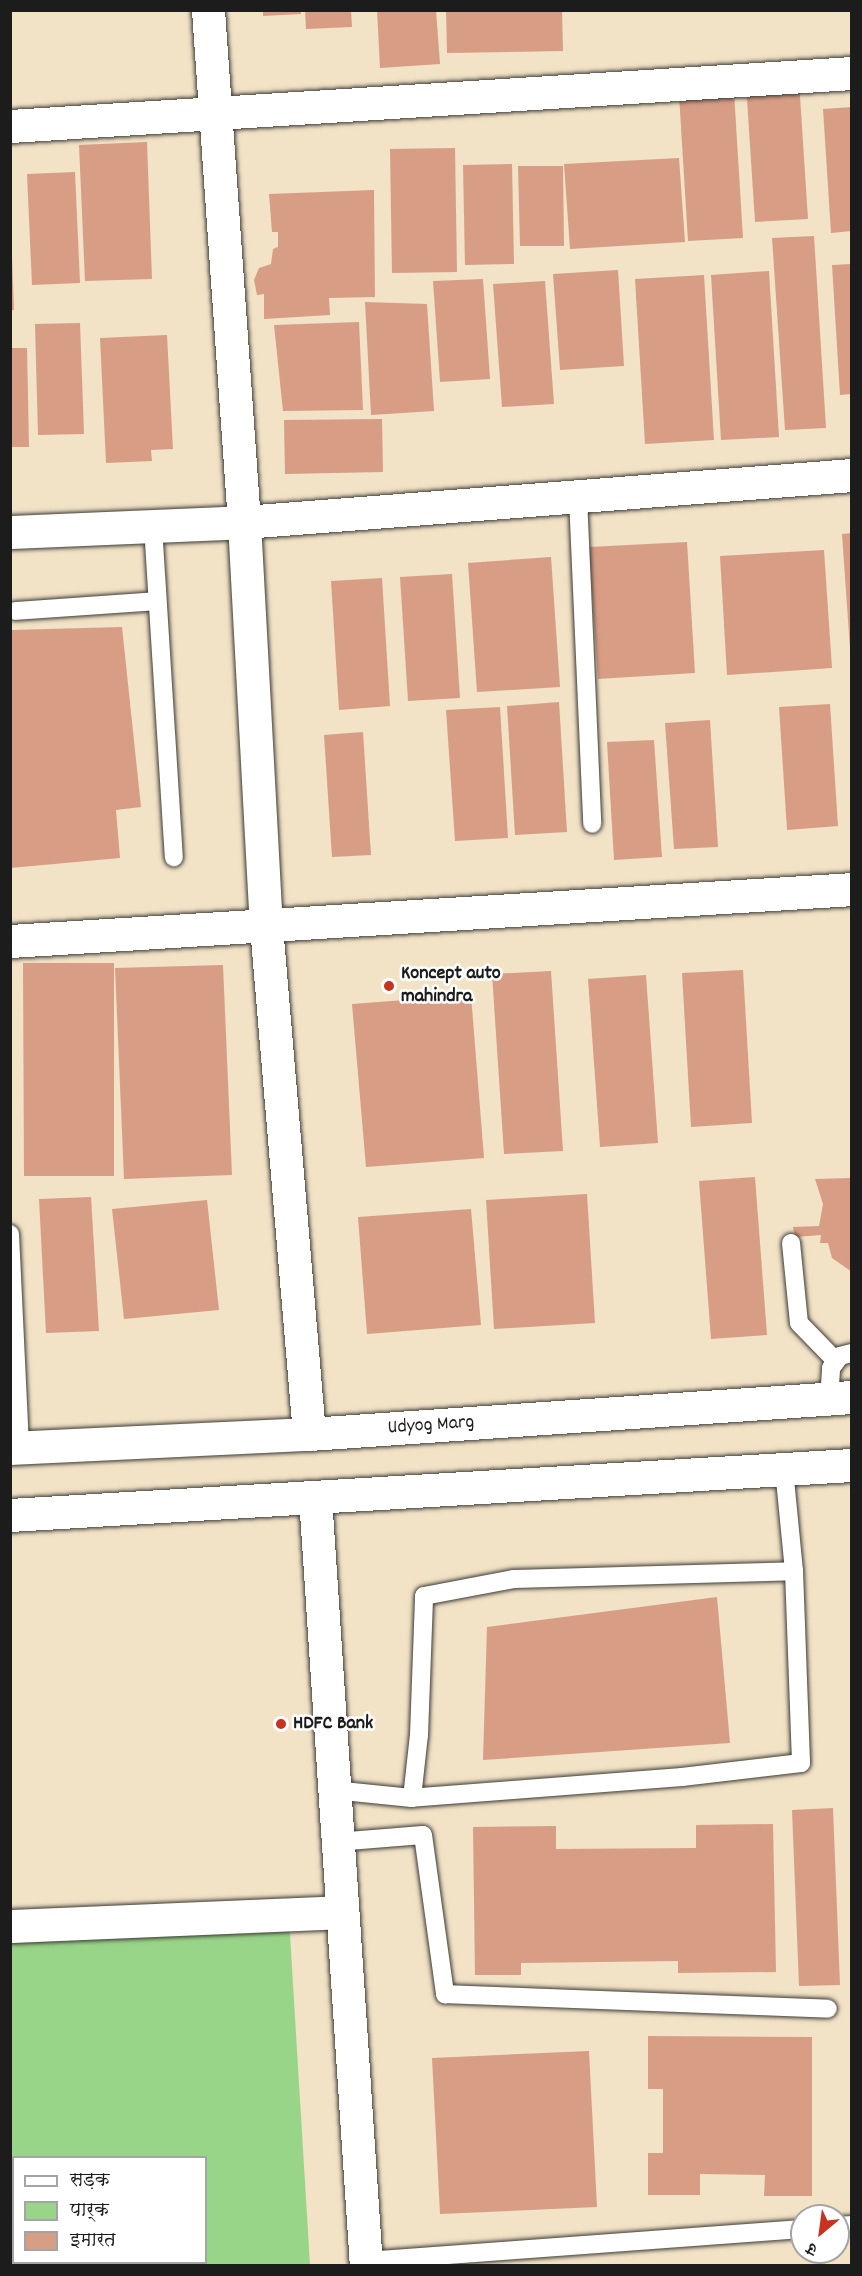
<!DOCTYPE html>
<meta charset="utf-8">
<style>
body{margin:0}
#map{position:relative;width:862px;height:2276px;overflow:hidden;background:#f2e2c6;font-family:Dekko,"Playpen Sans Deva",sans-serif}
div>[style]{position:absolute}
.green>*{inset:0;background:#99d589}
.building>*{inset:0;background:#d89d85}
.roads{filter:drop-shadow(0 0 2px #3c3a36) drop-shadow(0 0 2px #3c3a36)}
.service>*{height:18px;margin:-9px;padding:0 9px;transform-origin:9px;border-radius:9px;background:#fff}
.minor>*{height:33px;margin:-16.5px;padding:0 16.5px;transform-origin:16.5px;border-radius:16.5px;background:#fff}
.tertiary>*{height:33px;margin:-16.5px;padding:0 16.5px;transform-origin:16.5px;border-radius:16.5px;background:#fff}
.dots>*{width:16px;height:16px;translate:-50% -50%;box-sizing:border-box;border:3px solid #fff;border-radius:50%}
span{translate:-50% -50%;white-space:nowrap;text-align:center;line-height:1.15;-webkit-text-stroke:5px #fff;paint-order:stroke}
.poi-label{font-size:20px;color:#1c1c1c;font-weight:700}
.left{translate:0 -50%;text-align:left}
.street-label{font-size:20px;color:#1c1c1c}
.frame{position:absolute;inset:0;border:12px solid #1c1c1c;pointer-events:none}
.legend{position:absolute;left:12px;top:2156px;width:195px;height:108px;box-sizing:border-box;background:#fff;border:2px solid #a4a4a4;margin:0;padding:8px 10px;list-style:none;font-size:18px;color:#1c1c1c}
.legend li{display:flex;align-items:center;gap:12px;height:30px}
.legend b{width:30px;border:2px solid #a4a4a4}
.north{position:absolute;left:790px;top:2204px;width:60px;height:60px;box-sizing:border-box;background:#fff;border:2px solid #a4a4a4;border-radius:50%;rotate:209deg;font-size:16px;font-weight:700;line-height:24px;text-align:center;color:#1c1c1c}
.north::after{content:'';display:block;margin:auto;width:21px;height:27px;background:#c8321e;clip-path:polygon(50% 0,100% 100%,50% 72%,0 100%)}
</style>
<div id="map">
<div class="green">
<i style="clip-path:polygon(evenodd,289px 1918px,310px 2265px,11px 2266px,11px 1934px,289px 1918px,14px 2158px,206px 2158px,206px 2262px,14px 2262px,14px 2158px)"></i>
</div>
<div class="building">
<i style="clip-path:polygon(263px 10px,301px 10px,301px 14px,263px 16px)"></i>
<i style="clip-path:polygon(305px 10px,351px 10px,352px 27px,306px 29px)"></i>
<i style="clip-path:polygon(377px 10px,436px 10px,440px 64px,380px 68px)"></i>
<i style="clip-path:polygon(446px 10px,562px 10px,563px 51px,447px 53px)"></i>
<i style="clip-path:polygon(799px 81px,808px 219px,755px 222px,746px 84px)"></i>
<i style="clip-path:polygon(734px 92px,743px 238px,688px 241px,679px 95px)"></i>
<i style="clip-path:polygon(852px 107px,852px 231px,831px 233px,823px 109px)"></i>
<i style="clip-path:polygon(147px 142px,152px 279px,85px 281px,79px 145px)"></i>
<i style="clip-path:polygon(455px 148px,457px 272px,392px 273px,390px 149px)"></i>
<i style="clip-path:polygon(679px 158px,685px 242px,570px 249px,564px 164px)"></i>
<i style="clip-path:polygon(512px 164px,514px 264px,465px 265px,463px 165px)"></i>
<i style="clip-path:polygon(518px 166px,563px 166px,564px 246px,520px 246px)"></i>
<i style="clip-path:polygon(75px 172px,80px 283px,32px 285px,27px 174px)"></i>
<i style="clip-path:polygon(374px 190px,375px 297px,329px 298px,330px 315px,264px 319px,264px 294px,257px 295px,254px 280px,259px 268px,271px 264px,273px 249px,278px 247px,278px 232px,272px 232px,269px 194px)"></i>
<i style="clip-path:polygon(814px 236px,826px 428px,785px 430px,772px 238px)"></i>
<i style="clip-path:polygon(10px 257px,12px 257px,14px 310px,10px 310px)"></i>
<i style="clip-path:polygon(852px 264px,852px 394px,840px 395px,832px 265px)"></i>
<i style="clip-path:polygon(618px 270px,624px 366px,560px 370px,553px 274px)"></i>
<i style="clip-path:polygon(769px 271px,779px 437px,721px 440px,711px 275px)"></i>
<i style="clip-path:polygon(704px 275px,714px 440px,645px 444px,635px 279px)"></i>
<i style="clip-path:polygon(483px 279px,490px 379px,440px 382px,433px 281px)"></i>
<i style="clip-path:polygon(545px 281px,554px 404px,502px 407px,493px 284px)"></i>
<i style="clip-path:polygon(365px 302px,427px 304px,434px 411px,371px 415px)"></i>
<i style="clip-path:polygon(359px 322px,363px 410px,283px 411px,274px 325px)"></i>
<i style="clip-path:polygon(80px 323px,84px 434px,38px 435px,35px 324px)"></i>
<i style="clip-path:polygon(167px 335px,173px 449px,151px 450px,152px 461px,106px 463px,100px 338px)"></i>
<i style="clip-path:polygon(10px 348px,27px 348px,29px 447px,10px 447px)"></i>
<i style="clip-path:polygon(382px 419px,383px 472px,285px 474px,284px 420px)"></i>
<i style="clip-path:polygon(852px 533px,852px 649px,850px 649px,842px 534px)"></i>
<i style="clip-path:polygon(687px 542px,695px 673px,598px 679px,589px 547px)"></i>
<i style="clip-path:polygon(824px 550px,832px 668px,727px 675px,720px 556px)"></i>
<i style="clip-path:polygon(551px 557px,560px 687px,477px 692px,468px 563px)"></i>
<i style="clip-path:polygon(452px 574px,460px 698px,408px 701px,400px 577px)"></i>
<i style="clip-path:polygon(382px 578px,390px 706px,339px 710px,331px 581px)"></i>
<i style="clip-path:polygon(122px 627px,141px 807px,116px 810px,120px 858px,10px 868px,10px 630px)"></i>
<i style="clip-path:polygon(559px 702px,567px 832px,515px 835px,507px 706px)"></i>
<i style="clip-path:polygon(830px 704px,838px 826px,787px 830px,779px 707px)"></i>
<i style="clip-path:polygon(500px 707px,508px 838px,455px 841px,446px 710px)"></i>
<i style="clip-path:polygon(710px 720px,718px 847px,674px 849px,665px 723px)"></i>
<i style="clip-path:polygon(363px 732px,371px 855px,332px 857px,324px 735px)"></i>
<i style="clip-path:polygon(654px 740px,662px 857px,614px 860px,607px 742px)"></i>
<i style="clip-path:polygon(23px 963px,114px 963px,114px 1176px,24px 1176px)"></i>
<i style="clip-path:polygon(223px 965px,232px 1175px,124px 1179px,115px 968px)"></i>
<i style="clip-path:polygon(743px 970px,752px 1123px,691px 1127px,682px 973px)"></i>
<i style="clip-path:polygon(551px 971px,563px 1151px,504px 1154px,492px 974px)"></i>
<i style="clip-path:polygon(646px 975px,658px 1143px,600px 1147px,588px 979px)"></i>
<i style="clip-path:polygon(471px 995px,484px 1158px,366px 1167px,352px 1004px)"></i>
<i style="clip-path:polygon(755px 1177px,767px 1335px,711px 1339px,699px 1181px)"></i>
<i style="clip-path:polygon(852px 1178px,852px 1272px,832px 1258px,828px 1243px,820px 1243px,821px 1235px,795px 1237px,793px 1227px,819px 1226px,823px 1204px,815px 1179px)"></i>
<i style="clip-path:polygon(587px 1194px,595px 1323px,494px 1329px,486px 1200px)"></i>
<i style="clip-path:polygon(91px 1197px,99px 1331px,46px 1333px,39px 1199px)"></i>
<i style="clip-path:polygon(207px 1200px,219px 1310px,124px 1319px,112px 1209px)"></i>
<i style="clip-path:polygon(471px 1209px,481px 1325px,367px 1334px,358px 1217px)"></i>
<i style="clip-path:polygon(717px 1597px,730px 1743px,483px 1760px,487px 1627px)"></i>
<i style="clip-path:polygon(833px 1808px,840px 1985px,799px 1986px,792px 1810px)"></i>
<i style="clip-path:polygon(773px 1824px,776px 1972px,678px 1973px,678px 1961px,521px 1963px,521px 1975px,475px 1975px,473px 1827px,556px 1826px,556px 1849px,696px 1848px,696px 1825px)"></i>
<i style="clip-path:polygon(648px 2036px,812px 2037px,812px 2196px,764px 2196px,765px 2175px,700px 2174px,700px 2195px,648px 2195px,648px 2153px,663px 2153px,663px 2089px,648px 2089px)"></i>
<i style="clip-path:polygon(589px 2051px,597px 2207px,440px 2214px,432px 2058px)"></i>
</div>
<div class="roads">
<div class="service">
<i style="left:578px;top:497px;width:327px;rotate:87.5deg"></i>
<i style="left:153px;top:526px;width:332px;rotate:86.4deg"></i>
<i style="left:15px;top:611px;width:142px;rotate:-4deg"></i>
<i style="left:10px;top:1234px;width:213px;rotate:87.3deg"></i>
<i style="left:791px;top:1243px;width:80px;rotate:84.3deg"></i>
<i style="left:799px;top:1323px;width:52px;rotate:45.8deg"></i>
<i style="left:829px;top:1399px;width:31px;rotate:-86deg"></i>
<i style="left:831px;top:1368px;width:15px;rotate:-53deg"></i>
<i style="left:840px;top:1356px;width:12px;rotate:-14deg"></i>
<i style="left:784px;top:1469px;width:102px;rotate:84.4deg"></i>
<i style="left:333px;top:1790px;width:79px;rotate:5.8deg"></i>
<i style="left:412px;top:1798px;width:63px;rotate:-83.7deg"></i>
<i style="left:419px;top:1735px;width:139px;rotate:-87.9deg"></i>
<i style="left:424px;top:1596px;width:92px;rotate:-10.7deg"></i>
<i style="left:514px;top:1579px;width:280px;rotate:-1.6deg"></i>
<i style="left:794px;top:1571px;width:192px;rotate:87.9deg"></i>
<i style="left:801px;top:1763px;width:120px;rotate:173.3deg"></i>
<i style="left:682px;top:1777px;width:271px;rotate:175.6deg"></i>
<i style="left:336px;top:1842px;width:87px;rotate:-4.6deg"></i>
<i style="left:423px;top:1835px;width:161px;rotate:82.1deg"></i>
<i style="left:445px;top:1994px;width:383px;rotate:2.2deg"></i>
<i style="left:838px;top:2226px;width:14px;rotate:-4deg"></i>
<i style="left:366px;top:2261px;width:437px;rotate:-4.2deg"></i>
</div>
<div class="minor">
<i style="left:208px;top:10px;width:513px;rotate:85.98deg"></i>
<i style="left:244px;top:522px;width:405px;rotate:86.9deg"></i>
<i style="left:266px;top:926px;width:510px;rotate:85.16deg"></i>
<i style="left:10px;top:126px;width:844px;rotate:-3.6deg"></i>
<i style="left:10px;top:532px;width:234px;rotate:-2.4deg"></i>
<i style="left:244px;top:522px;width:610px;rotate:-4.42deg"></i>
<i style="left:10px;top:941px;width:844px;rotate:-3.53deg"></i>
<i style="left:315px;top:1497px;width:771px;rotate:86.21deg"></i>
<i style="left:10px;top:1926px;width:331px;rotate:-2.4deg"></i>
</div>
<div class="tertiary">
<i style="left:10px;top:1448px;width:299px;rotate:-2.7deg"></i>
<i style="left:309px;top:1434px;width:544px;rotate:-3.9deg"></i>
<i style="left:10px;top:1515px;width:843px;rotate:-3.4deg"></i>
</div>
</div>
<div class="dots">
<i style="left:389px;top:986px;background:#c8321e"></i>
<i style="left:281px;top:1724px;background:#c8321e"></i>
</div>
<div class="poi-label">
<span class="left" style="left:401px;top:986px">Koncept auto<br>mahindra</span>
<span class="left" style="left:293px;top:1724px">HDFC Bank</span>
</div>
<div class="street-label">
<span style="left:431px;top:1426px;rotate:-4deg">Udyog Marg</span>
</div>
<div class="frame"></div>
<ul class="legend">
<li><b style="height:8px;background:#fff"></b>सड़क</li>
<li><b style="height:16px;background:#99d589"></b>पार्क</li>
<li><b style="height:16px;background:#d89d85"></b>इमारत</li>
</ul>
<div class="north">उ</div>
</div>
